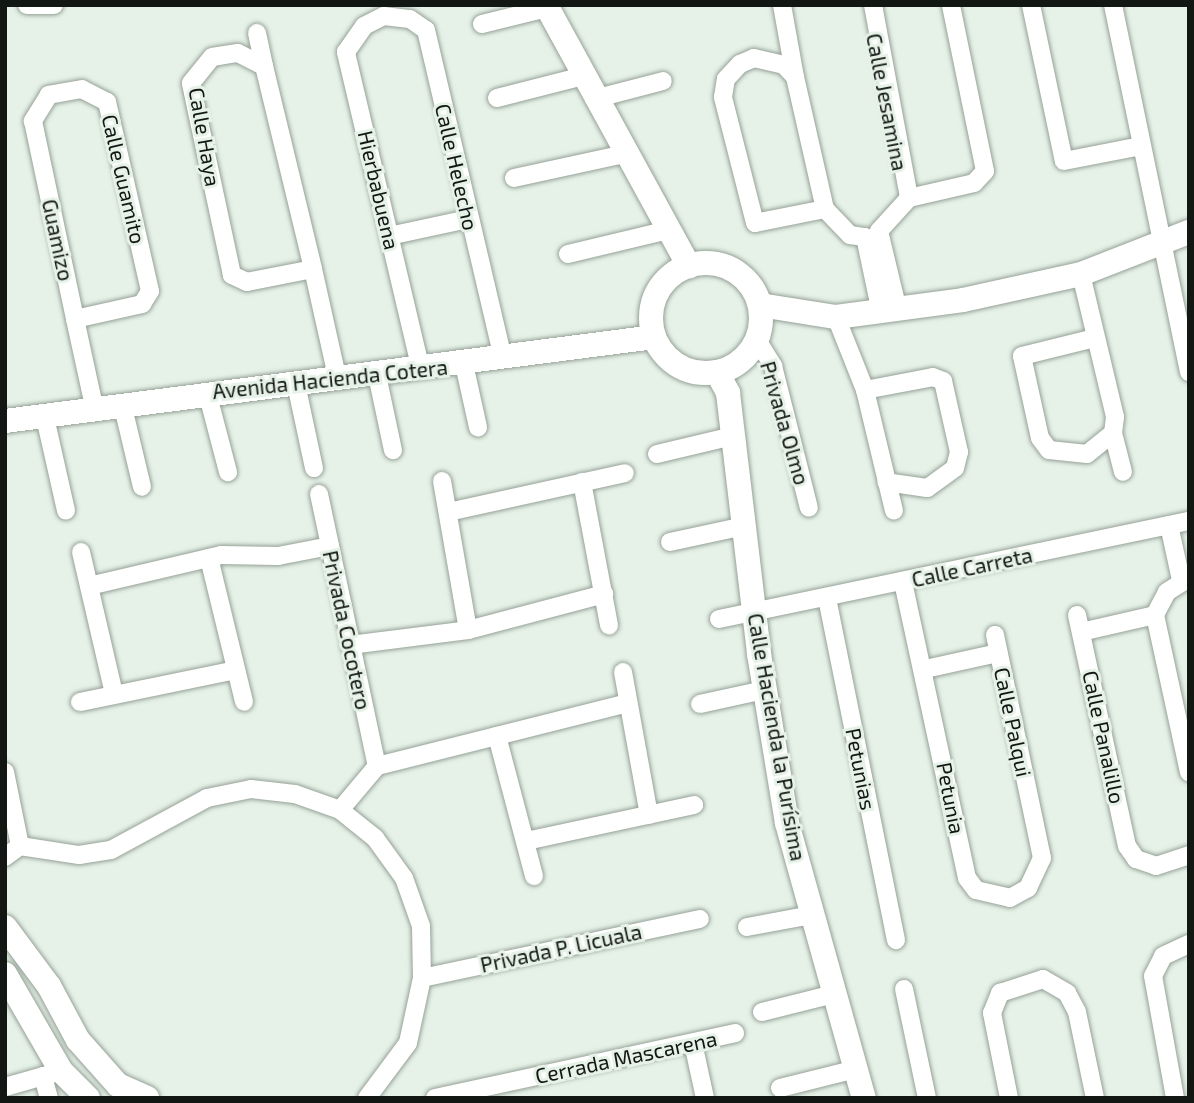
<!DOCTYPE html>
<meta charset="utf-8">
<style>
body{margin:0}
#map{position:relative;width:1194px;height:1103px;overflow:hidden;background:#e6f2e8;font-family:"Exo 2",sans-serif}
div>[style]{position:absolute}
.roads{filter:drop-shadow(0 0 2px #96a197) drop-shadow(0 0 2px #96a197)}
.street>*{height:18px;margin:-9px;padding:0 9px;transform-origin:9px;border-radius:9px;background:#fff}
.secondary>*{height:24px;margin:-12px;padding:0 12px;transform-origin:12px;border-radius:12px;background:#fff}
.secondary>.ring{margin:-12px;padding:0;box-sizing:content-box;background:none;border:24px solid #fff;border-radius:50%}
span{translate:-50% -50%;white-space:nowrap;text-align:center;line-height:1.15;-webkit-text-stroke:6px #e6f2e8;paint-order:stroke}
.street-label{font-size:21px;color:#131714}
.frame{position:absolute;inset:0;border:7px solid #131714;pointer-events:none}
</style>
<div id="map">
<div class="roads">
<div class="street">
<i style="left:27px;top:5px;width:27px"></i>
<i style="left:782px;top:5px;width:73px;rotate:79.8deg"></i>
<i style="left:873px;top:5px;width:196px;rotate:79.4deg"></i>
<i style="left:909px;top:198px;width:45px;rotate:132.3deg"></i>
<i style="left:879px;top:231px;width:81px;rotate:76.5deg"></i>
<i style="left:1031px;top:5px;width:159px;rotate:78.1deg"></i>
<i style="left:1064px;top:161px;width:78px;rotate:-11deg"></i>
<i style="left:1113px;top:5px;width:375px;rotate:78.3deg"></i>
<i style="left:482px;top:24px;width:67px;rotate:-13.8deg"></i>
<i style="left:257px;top:33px;width:34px;rotate:78deg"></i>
<i style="left:497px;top:98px;width:89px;rotate:-14.3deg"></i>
<i style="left:594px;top:99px;width:71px;rotate:-14.6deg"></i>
<i style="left:514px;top:178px;width:113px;rotate:-12.3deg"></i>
<i style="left:909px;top:198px;width:67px;rotate:-13deg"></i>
<i style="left:974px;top:183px;width:16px;rotate:-47deg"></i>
<i style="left:985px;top:171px;width:169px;rotate:-101.6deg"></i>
<i style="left:825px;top:209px;width:71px;rotate:168.7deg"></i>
<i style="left:755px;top:223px;width:130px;rotate:-104.3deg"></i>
<i style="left:723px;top:97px;width:18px;rotate:-81deg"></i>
<i style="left:726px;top:79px;width:21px;rotate:-47deg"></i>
<i style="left:740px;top:64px;width:15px;rotate:-23deg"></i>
<i style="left:754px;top:58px;width:31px;rotate:13deg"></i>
<i style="left:784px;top:65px;width:16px;rotate:47deg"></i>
<i style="left:795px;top:77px;width:135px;rotate:77.2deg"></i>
<i style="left:825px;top:209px;width:36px;rotate:46deg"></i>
<i style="left:850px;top:235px;width:15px;rotate:8deg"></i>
<i style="left:865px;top:237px;width:78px;rotate:78.1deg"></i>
<i style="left:389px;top:236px;width:81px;rotate:-12.1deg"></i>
<i style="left:568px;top:254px;width:99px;rotate:-13.5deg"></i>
<i style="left:313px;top:269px;width:67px;rotate:168.9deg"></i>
<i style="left:247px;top:282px;width:17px;rotate:-155deg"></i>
<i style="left:232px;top:275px;width:196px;rotate:-102.1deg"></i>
<i style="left:191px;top:83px;width:33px;rotate:-51deg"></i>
<i style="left:212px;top:57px;width:26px;rotate:-9deg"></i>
<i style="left:238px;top:53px;width:29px;rotate:27deg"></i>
<i style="left:264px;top:66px;width:209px;rotate:76.4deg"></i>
<i style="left:313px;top:269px;width:115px;rotate:77.4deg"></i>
<i style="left:1081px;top:274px;width:147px;rotate:76.6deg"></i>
<i style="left:1115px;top:417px;width:16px;rotate:97deg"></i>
<i style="left:1113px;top:433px;width:33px;rotate:141deg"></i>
<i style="left:1087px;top:454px;width:38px;rotate:-174deg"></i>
<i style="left:1049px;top:450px;width:15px;rotate:-127deg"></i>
<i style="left:1040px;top:438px;width:84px;rotate:-102.4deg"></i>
<i style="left:1022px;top:356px;width:75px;rotate:-13.9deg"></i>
<i style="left:836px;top:317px;width:79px;rotate:68.3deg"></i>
<i style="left:865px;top:390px;width:124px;rotate:76.5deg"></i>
<i style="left:75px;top:319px;width:69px;rotate:-12.6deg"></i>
<i style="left:142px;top:304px;width:15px;rotate:-58deg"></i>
<i style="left:150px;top:291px;width:194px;rotate:-102.8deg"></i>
<i style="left:107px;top:102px;width:28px;rotate:-153deg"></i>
<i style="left:82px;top:89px;width:34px;rotate:170deg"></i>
<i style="left:49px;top:95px;width:31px;rotate:122deg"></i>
<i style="left:33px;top:121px;width:202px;rotate:78deg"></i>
<i style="left:75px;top:319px;width:89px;rotate:77.7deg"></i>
<i style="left:757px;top:340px;width:31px;rotate:58deg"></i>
<i style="left:773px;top:366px;width:146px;rotate:75.8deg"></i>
<i style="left:464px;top:364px;width:65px;rotate:77.5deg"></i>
<i style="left:421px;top:370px;width:327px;rotate:-103.3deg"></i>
<i style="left:346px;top:52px;width:32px;rotate:-55deg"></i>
<i style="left:364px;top:26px;width:22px;rotate:-27deg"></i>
<i style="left:384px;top:16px;width:26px;rotate:7deg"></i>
<i style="left:410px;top:19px;width:19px;rotate:35deg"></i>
<i style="left:426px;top:30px;width:338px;rotate:76.8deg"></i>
<i style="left:377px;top:375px;width:77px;rotate:78deg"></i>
<i style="left:296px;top:384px;width:86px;rotate:77.9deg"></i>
<i style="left:865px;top:390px;width:69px;rotate:-10.8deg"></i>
<i style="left:933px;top:377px;width:11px;rotate:22deg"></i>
<i style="left:943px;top:381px;width:73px;rotate:77.3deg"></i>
<i style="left:959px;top:452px;width:16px;rotate:104deg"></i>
<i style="left:955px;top:468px;width:34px;rotate:144deg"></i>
<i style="left:927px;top:488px;width:41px;rotate:-171.7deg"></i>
<i style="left:207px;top:392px;width:83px;rotate:75.3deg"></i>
<i style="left:122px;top:403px;width:86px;rotate:76.6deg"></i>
<i style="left:44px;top:413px;width:100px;rotate:77.3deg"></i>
<i style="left:1113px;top:433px;width:40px;rotate:75.6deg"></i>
<i style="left:657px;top:454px;width:78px;rotate:-13.3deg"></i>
<i style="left:442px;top:481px;width:151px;rotate:80.1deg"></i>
<i style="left:582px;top:482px;width:146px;rotate:79.3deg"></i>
<i style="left:319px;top:494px;width:278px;rotate:78deg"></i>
<i style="left:448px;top:512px;width:181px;rotate:-12.4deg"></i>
<i style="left:1169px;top:525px;width:56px;rotate:77.7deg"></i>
<i style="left:670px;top:542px;width:76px;rotate:-12.2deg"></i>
<i style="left:81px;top:552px;width:146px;rotate:76.9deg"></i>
<i style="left:209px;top:558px;width:148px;rotate:76.3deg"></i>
<i style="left:1189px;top:578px;width:26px;rotate:148deg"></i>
<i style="left:1167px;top:592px;width:26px;rotate:118deg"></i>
<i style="left:1155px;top:615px;width:161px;rotate:77.8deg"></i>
<i style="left:903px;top:582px;width:303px;rotate:77.8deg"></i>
<i style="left:967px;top:878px;width:15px;rotate:53deg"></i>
<i style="left:976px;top:890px;width:35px;rotate:13deg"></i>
<i style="left:1010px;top:898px;width:21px;rotate:-29deg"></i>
<i style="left:1028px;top:888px;width:33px;rotate:-65deg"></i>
<i style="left:1042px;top:858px;width:228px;rotate:-101.9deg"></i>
<i style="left:89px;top:586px;width:136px;rotate:-13.2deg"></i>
<i style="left:221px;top:555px;width:57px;rotate:1deg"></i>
<i style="left:278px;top:556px;width:53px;rotate:-10.9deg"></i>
<i style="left:827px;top:598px;width:349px;rotate:78.6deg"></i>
<i style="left:1077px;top:615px;width:236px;rotate:77.8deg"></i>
<i style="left:1127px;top:846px;width:16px;rotate:55deg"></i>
<i style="left:1136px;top:859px;width:21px;rotate:19deg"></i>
<i style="left:1156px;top:866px;width:35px;rotate:-18deg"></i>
<i style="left:719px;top:619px;width:480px;rotate:-11.8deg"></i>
<i style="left:1081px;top:632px;width:76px;rotate:-12.9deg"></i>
<i style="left:350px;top:645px;width:119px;rotate:-7.2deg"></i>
<i style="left:468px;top:630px;width:141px;rotate:-14.8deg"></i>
<i style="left:925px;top:669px;width:75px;rotate:-12.4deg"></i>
<i style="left:623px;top:672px;width:145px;rotate:79.7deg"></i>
<i style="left:80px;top:702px;width:159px;rotate:-11.6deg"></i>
<i style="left:700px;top:704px;width:66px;rotate:-12.3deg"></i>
<i style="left:497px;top:736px;width:145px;rotate:75.2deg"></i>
<i style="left:377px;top:766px;width:259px;rotate:-14.1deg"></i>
<i style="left:5px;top:772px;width:76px;rotate:78.5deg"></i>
<i style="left:340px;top:810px;width:57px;rotate:-49.9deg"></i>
<i style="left:526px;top:841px;width:172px;rotate:-12.1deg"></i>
<i style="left:5px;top:857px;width:19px;rotate:-36deg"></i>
<i style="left:20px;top:846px;width:60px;rotate:8.7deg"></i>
<i style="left:79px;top:855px;width:32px;rotate:-9deg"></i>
<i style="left:111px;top:850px;width:109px;rotate:-28.4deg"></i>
<i style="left:207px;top:798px;width:45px;rotate:-11.6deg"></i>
<i style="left:251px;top:789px;width:44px;rotate:6.5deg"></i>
<i style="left:295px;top:794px;width:48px;rotate:19.6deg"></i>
<i style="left:340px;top:810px;width:45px;rotate:38.7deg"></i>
<i style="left:375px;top:838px;width:49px;rotate:54.1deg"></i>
<i style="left:404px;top:878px;width:51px;rotate:70.5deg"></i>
<i style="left:421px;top:926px;width:52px;rotate:88.9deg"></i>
<i style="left:422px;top:978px;width:66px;rotate:102.2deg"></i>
<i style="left:408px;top:1043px;width:69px;rotate:126.7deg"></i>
<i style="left:747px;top:927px;width:65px;rotate:-10.6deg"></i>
<i style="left:422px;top:978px;width:284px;rotate:-12deg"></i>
<i style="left:904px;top:989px;width:111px;rotate:78.1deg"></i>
<i style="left:762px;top:1012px;width:74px;rotate:-14deg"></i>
<i style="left:693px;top:1043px;width:56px;rotate:77.7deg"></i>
<i style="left:43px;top:1076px;width:23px;rotate:75deg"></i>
<i style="left:5px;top:1087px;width:58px;rotate:-15.9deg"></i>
<i style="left:780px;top:1088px;width:78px;rotate:-14deg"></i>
<i style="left:435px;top:1098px;width:307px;rotate:-12.2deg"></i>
<i style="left:1009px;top:1098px;width:87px;rotate:-101.3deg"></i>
<i style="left:992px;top:1013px;width:22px;rotate:-68deg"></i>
<i style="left:1000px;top:993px;width:45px;rotate:-18deg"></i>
<i style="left:1043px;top:979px;width:28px;rotate:30deg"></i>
<i style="left:1067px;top:993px;width:21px;rotate:62deg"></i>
<i style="left:1077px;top:1012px;width:88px;rotate:78.2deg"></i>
<i style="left:1175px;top:1098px;width:124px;rotate:-100.2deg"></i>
<i style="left:1153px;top:976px;width:22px;rotate:-63deg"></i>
<i style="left:1163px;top:956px;width:29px;rotate:-25deg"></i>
</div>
<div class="secondary">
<i style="left:546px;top:5px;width:298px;rotate:61.3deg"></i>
<i class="ring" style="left:651px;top:263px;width:86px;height:86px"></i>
<i style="left:760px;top:305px;width:77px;rotate:9deg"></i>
<i style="left:836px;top:317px;width:128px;rotate:-7.6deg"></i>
<i style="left:963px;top:300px;width:121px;rotate:-12.4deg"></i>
<i style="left:1081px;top:274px;width:116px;rotate:-21.3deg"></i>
<i style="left:717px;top:372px;width:24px;rotate:62deg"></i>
<i style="left:728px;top:393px;width:263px;rotate:83.2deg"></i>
<i style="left:759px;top:654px;width:171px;rotate:80.6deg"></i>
<i style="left:787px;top:823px;width:286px;rotate:74.4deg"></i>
<i style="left:5px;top:421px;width:654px;rotate:-7.37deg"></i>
<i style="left:5px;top:927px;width:74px;rotate:53.3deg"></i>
<i style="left:49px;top:986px;width:61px;rotate:61.8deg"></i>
<i style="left:78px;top:1040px;width:60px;rotate:48.4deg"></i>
<i style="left:118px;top:1085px;width:32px;rotate:24deg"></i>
<i style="left:5px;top:974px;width:112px;rotate:60deg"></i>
<i style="left:61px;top:1071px;width:38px;rotate:45deg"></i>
</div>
</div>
<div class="street-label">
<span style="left:887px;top:102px;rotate:79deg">Calle Jesamina</span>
<span style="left:205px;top:137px;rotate:80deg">Calle Haya</span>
<span style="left:457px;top:167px;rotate:77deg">Calle Helecho</span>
<span style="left:124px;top:179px;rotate:77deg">Calle Guamito</span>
<span style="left:379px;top:190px;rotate:77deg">Hierbabuena</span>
<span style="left:58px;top:240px;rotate:78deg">Guamizo</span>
<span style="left:330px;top:379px;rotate:-6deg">Avenida Hacienda Cotera</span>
<span style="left:785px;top:423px;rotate:74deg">Privada Olmo</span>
<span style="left:972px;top:567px;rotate:-12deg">Calle Carreta</span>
<span style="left:347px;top:630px;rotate:78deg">Privada Cocotero</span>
<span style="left:1013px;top:722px;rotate:78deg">Calle Palqui</span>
<span style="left:777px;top:737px;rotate:80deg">Calle Hacienda la Purísima</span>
<span style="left:1104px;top:737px;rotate:78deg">Calle Panalillo</span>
<span style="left:861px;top:769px;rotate:79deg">Petunias</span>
<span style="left:951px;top:798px;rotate:79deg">Petunia</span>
<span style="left:561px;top:948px;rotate:-12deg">Privada P. Licuala</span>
<span style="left:626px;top:1057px;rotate:-12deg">Cerrada Mascarena</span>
</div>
<div class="frame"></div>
</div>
